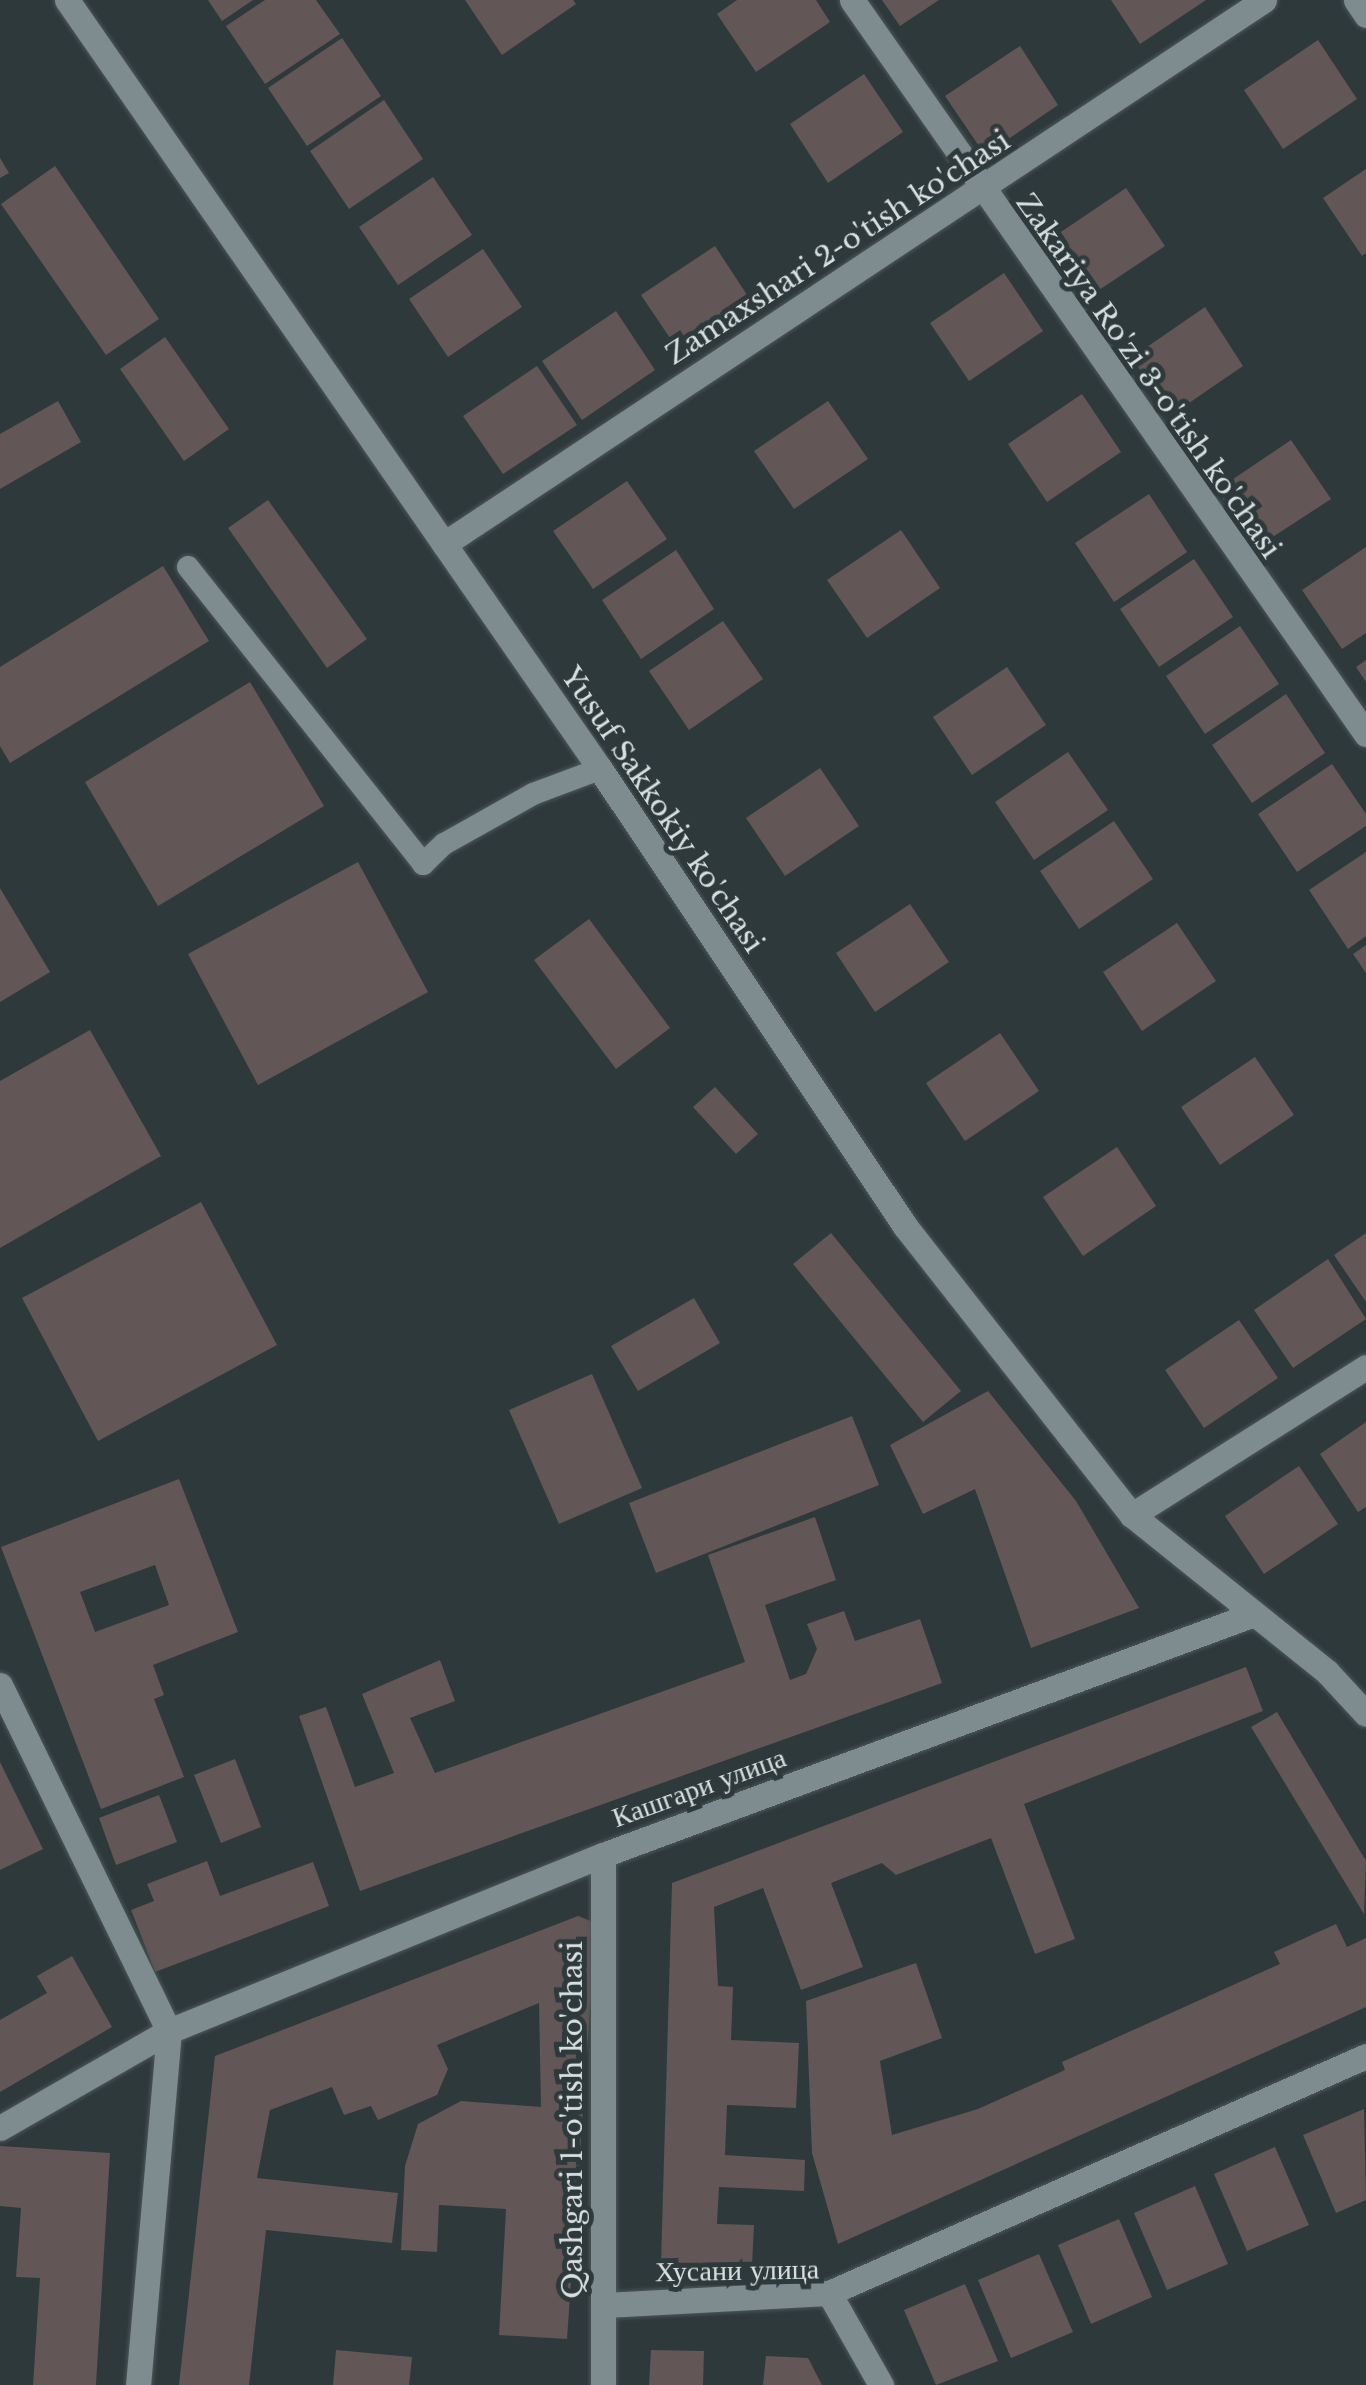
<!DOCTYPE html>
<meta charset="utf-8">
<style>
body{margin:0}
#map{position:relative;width:1366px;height:2385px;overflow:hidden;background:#2e393c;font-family:"Libre Baskerville",serif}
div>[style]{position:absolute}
.building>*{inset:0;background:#625657}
.roads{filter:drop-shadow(0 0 2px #4d5658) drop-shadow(0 0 2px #4d5658)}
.lane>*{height:22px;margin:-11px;padding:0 11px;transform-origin:11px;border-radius:11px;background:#7f8c8f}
.street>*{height:25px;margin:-12.5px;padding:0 12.5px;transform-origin:12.5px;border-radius:12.5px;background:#7f8c8f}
.secondary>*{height:25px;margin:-12.5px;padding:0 12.5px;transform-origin:12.5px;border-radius:12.5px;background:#7f8c8f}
span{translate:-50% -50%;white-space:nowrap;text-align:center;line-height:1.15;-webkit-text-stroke:10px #2e393c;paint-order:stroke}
.street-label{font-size:28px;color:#d9e0e1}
</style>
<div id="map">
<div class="building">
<i style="clip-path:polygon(208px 0,253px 0,222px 21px)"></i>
<i style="clip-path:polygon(265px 0,316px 0,340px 34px,265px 84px,226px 26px)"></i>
<i style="clip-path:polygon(465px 0,573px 0,576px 4px,502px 55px)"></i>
<i style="clip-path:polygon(737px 0,816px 0,830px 22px,756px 72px,717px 14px)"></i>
<i style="clip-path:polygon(882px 0,939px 0,900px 26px)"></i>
<i style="clip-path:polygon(1111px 0,1206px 0,1140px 44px)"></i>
<i style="clip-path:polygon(342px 38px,381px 96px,307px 146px,268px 88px)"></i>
<i style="clip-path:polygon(1318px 40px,1357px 99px,1283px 149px,1244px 90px)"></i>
<i style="clip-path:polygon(1020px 46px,1058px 105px,985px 155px,945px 96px)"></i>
<i style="clip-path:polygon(864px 74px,903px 132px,828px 183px,790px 124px)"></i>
<i style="clip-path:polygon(384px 100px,423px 159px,349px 209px,310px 151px)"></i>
<i style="clip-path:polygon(0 158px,9px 173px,0 178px)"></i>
<i style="clip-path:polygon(55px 166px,159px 319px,106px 355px,1px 204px)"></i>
<i style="clip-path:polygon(1366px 169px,1366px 253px,1362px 256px,1323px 198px)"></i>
<i style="clip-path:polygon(433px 177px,472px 235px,398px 285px,359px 227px)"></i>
<i style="clip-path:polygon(1126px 188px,1165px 246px,1090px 296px,1052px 238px)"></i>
<i style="clip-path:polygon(715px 246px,753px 304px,680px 353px,641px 295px)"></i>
<i style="clip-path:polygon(483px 249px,522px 307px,448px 357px,409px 299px)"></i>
<i style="clip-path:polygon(1004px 273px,1043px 331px,969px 381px,930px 323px)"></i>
<i style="clip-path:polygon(1205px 307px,1243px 366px,1170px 416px,1131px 358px)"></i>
<i style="clip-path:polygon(616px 311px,655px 370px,582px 420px,542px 361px)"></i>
<i style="clip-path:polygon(165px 337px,229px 429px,184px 461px,120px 369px)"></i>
<i style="clip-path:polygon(537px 366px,577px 425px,503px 474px,463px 416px)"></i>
<i style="clip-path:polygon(1082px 394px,1121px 452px,1047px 502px,1008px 444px)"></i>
<i style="clip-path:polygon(58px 401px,81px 442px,0 489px,0 434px)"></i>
<i style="clip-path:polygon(828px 401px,868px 459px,794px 509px,754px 451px)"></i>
<i style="clip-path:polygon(1291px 440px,1331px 499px,1256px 548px,1217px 490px)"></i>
<i style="clip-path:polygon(627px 481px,667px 539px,593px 589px,553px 531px)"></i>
<i style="clip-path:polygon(1149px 494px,1187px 552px,1114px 602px,1075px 543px)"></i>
<i style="clip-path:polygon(268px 500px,367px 639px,327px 668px,228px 528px)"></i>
<i style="clip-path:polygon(901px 530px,940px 588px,867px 638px,827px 580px)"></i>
<i style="clip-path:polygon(1366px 547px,1366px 633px,1342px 649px,1302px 590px)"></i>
<i style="clip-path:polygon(676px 550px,714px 609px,641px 659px,602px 600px)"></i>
<i style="clip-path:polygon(1194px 559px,1233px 617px,1159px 667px,1120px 609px)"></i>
<i style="clip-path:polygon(163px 566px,209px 641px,10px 763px,0 746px,0 667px)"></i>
<i style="clip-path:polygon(723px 621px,763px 679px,689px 730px,649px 671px)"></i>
<i style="clip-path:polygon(1240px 626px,1279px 684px,1205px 734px,1166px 676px)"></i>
<i style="clip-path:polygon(1366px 660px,1366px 682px,1356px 667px)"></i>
<i style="clip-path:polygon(1007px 667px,1046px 725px,972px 775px,933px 717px)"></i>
<i style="clip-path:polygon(250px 682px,324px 806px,158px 906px,85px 782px)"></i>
<i style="clip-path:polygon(1286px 694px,1325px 753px,1252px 803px,1212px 745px)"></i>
<i style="clip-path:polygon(1068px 752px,1108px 810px,1034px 860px,995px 802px)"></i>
<i style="clip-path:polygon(1332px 764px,1366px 814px,1366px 826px,1297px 872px,1258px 814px)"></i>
<i style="clip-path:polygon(820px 768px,859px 826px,785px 876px,746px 818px)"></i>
<i style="clip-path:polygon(1114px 821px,1153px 879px,1079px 929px,1040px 871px)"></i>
<i style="clip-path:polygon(1366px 852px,1366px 936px,1348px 949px,1309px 890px)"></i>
<i style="clip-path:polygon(358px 862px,428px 992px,258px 1085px,188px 954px)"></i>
<i style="clip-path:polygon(0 888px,50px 972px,0 1002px)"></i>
<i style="clip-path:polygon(910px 904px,949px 962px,875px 1012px,836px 953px)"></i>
<i style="clip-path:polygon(589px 919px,670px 1028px,616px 1069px,534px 960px)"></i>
<i style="clip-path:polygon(1177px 923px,1216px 981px,1142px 1031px,1103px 972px)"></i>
<i style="clip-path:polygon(1366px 945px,1366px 973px,1353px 954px)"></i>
<i style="clip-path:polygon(90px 1030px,161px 1156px,0 1248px,0 1081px)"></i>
<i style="clip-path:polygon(1000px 1033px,1039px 1091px,965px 1141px,926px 1083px)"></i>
<i style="clip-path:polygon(1255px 1057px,1294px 1115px,1220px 1165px,1181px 1107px)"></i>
<i style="clip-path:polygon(715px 1087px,758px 1134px,736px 1154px,693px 1107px)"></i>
<i style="clip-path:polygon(1117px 1147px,1156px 1206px,1083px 1256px,1043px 1197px)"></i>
<i style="clip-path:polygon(201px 1202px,277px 1345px,98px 1441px,22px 1298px)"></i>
<i style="clip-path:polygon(831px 1233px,961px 1391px,923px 1422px,793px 1264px)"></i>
<i style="clip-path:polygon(1366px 1233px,1366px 1302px,1334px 1255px)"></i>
<i style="clip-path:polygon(1328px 1259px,1366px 1319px,1293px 1368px,1254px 1310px)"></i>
<i style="clip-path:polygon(694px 1298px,720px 1343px,638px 1391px,611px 1346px)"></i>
<i style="clip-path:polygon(1239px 1320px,1278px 1378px,1204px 1428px,1165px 1370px)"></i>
<i style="clip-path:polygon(592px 1374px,642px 1488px,559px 1524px,509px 1410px)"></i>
<i style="clip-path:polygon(988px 1391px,1076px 1501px,1139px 1608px,1031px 1648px,975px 1489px,923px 1514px,890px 1445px)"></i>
<i style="clip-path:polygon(852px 1416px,879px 1485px,656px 1573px,629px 1503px)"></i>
<i style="clip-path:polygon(1366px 1422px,1366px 1507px,1358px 1512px,1320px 1454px)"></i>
<i style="clip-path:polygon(1299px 1466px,1338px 1524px,1264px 1574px,1225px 1516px)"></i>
<i style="clip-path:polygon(evenodd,179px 1479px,238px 1632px,153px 1665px,164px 1695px,154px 1699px,184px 1777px,101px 1809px,1px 1547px,179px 1479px,155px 1565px,169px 1605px,95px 1632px,80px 1592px,155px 1565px)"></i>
<i style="clip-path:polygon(815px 1517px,836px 1580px,765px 1605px,790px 1680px,806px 1674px,817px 1649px,807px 1624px,844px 1611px,855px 1641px,920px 1619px,942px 1683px,360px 1891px,299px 1716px,326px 1707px,355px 1787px,394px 1773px,362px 1694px,440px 1660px,455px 1701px,410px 1718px,435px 1773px,745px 1662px,708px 1555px)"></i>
<i style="clip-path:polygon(1246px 1667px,1263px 1711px,1024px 1804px,1075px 1939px,1035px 1954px,991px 1838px,896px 1875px,882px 1863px,831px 1883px,863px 1967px,801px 1990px,763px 1888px,714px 1907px,718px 1986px,733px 1987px,731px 2040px,799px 2043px,796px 2108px,727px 2105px,725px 2155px,805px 2160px,804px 2191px,719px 2187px,717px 2224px,754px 2225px,752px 2266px,661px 2262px,672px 1883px)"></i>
<i style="clip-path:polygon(1277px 1712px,1366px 1861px,1364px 1914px,1251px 1727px)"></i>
<i style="clip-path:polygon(235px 1759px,261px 1827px,221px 1843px,194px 1775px)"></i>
<i style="clip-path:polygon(0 1762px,43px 1849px,0 1870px)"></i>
<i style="clip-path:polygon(159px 1795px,177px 1842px,116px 1865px,99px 1818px)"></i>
<i style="clip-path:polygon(207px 1861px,220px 1896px,313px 1862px,329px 1906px,155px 1972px,131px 1910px,154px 1901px,147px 1884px)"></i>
<i style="clip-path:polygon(578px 1916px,596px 1923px,567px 2339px,499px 2335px,506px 2209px,439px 2205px,437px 2252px,401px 2250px,405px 2166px,418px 2124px,461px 2101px,541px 2107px,539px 2003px,437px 2045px,448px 2069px,437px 2095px,378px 2120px,371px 2106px,344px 2115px,332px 2087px,270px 2110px,257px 2178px,398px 2193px,392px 2243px,266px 2230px,249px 2385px,179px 2385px,215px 2056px)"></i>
<i style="clip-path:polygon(1336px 1924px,1347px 1947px,1366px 1938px,1366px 2007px,838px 2244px,812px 2153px,806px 2001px,916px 1963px,942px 2038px,880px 2061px,892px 2135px,978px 2109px,1065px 2070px,1062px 2062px,1280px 1964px,1274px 1952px)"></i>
<i style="clip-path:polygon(72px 1956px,112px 2027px,0 2092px,0 2020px,47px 1993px,37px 1976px)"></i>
<i style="clip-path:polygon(1364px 2109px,1366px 2200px,1336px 2213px,1303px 2135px)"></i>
<i style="clip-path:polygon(0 2146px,110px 2153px,96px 2385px,33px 2385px,40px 2278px,16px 2277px,21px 2208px,0 2206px)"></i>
<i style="clip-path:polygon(1275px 2147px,1309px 2225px,1247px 2251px,1214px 2174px)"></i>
<i style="clip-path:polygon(1195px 2186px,1228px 2264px,1167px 2290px,1134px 2213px)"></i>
<i style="clip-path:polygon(1119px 2219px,1152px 2297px,1091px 2324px,1058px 2245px)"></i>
<i style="clip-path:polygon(1039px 2254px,1073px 2332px,1011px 2358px,978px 2280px)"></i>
<i style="clip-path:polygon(965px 2284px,998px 2361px,936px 2385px,904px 2310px)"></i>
<i style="clip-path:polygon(336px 2350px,412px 2357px,409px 2385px,333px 2385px)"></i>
<i style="clip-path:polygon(651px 2350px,704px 2351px,703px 2385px,649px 2385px)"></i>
<i style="clip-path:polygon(766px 2356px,808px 2358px,822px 2385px,763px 2385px)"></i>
</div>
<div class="roads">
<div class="lane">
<i style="left:188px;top:567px;width:379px;rotate:51.6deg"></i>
<i style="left:423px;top:864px;width:29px;rotate:-44deg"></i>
<i style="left:444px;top:844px;width:102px;rotate:-29.3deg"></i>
<i style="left:533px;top:794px;width:72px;rotate:-20.5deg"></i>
</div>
<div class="street">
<i style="left:852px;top:0;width:896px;rotate:55deg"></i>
<i style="left:1356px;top:0;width:18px;rotate:56deg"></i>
<i style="left:444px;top:544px;width:984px;rotate:-33.56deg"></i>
<i style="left:1132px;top:1515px;width:277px;rotate:-32.3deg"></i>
<i style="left:0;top:1685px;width:385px;rotate:64deg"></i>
<i style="left:169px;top:2031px;width:355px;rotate:95deg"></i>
<i style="left:603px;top:1855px;width:530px;rotate:90deg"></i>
<i style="left:0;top:2128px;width:195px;rotate:-29.9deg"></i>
<i style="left:169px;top:2031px;width:468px;rotate:-22.1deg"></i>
<i style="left:603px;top:1855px;width:694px;rotate:-20.31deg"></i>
<i style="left:829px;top:2293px;width:587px;rotate:-23.81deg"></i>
<i style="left:604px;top:2305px;width:225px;rotate:-3.1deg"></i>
<i style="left:829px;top:2293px;width:106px;rotate:60.5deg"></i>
</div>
<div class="secondary">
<i style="left:67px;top:0;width:936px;rotate:55.27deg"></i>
<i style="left:600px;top:769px;width:549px;rotate:56.28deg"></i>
<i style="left:905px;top:1226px;width:367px;rotate:51.9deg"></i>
<i style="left:1132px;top:1515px;width:250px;rotate:38.8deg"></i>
<i style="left:1327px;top:1672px;width:57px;rotate:47.1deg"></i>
</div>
</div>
<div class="street-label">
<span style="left:838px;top:248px;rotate:-33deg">Zamaxshari 2-o'tish ko'chasi</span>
<span style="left:1148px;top:376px;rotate:55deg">Zakariya Ro'zi 3-o'tish ko'chasi</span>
<span style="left:662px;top:810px;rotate:56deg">Yusuf Sakkokiy ko'chasi</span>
<span style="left:699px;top:1788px;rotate:-20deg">Кашгари улица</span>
<span style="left:573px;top:2120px;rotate:-90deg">Qashgari 1-o'tish ko'chasi</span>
<span style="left:737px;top:2271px;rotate:-1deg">Хусани улица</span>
</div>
</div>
